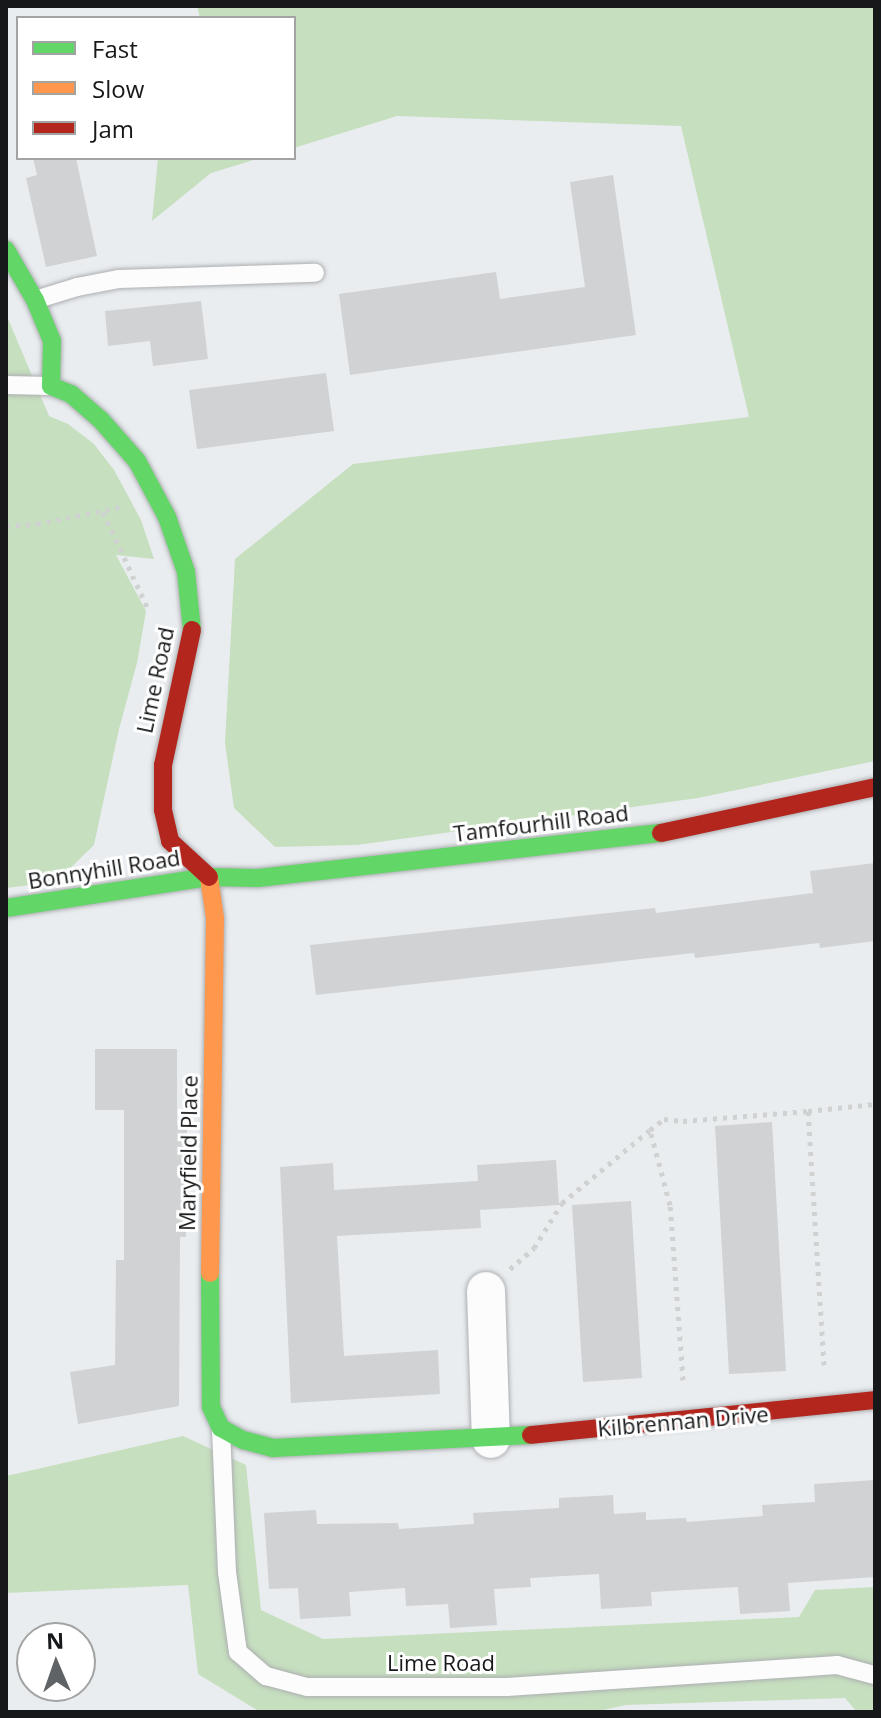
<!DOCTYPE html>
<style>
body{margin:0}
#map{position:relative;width:881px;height:1718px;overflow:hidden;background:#eaedf0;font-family:"Open Sans",sans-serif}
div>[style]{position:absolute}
.green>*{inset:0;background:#c6dfbf}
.building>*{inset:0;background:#d0d2d4}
.path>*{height:5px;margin-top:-2.5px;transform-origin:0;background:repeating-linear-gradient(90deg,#d0d1d1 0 4px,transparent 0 10px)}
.roads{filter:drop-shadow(0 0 2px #adafb1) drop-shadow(0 0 2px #adafb1)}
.lane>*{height:18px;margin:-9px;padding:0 9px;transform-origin:9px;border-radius:9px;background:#fcfcfd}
.street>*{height:38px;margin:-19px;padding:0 19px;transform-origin:19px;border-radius:19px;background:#fcfcfd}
.fast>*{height:18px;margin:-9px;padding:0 9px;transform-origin:9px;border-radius:9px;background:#63d668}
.slow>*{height:18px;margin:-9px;padding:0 9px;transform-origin:9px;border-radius:9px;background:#ff974d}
.jam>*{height:18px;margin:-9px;padding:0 9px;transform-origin:9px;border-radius:9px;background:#b3261e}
span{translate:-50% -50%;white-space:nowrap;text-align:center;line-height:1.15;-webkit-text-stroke:6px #fff;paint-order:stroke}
.street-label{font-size:22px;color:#16181a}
.frame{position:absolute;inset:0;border:8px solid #16181a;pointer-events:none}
.legend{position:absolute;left:16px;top:16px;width:280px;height:144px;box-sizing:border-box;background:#fff;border:2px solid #a2a3a3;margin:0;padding:10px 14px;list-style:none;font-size:24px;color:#16181a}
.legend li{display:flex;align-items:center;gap:16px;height:40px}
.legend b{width:40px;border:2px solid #a2a3a3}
.north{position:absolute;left:16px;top:1622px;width:80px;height:80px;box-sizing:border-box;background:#fff;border:2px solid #a2a3a3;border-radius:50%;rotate:358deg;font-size:22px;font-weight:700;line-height:32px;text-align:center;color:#16181a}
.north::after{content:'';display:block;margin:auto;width:28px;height:36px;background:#606365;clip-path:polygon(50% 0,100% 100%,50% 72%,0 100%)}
</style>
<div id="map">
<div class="green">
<i style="clip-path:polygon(197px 6px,875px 6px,875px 761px,698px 798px,357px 845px,275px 847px,234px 808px,225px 743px,235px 559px,353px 464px,749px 417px,681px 126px,397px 116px,294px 148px,294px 18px,200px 18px)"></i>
<i style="clip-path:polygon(158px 158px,260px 158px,211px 173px,152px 221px)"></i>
<i style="clip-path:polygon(6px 314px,49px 416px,68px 424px,94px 444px,114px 470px,141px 520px,154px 559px,116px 555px,146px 611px,137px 663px,119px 729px,94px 845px,56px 882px,6px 888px)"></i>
<i style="clip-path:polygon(183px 1436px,246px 1465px,261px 1610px,323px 1639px,799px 1617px,815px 1590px,875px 1587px,875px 1712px,857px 1712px,845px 1698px,626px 1705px,594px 1712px,260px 1712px,198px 1674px,188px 1585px,6px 1593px,6px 1476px)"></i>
</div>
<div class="building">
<i style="clip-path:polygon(33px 158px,76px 158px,97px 256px,46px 267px,26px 178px,37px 175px)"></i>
<i style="clip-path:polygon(613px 175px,636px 335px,350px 375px,339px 294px,496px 272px,500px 299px,585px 287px,570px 182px)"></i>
<i style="clip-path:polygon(201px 301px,208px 359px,153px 366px,150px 341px,108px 346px,105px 311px)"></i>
<i style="clip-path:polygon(326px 373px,334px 431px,197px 449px,189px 390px)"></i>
<i style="clip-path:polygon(875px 863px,875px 941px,820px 948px,819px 943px,695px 958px,694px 953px,316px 995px,310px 945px,655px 908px,656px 913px,813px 893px,810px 871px)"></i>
<i style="clip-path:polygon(95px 1049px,177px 1049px,177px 1125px,187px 1125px,186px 1237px,180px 1237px,179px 1406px,78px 1424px,70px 1372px,115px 1365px,116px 1260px,124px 1260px,124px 1110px,95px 1110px)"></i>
<i style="clip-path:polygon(772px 1122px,786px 1371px,729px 1374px,715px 1126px)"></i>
<i style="clip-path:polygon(556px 1160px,559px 1205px,480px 1210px,481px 1228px,337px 1236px,344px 1356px,438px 1350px,440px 1394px,291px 1403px,280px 1167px,333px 1163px,334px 1190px,478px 1181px,477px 1165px)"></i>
<i style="clip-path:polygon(631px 1201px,642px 1378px,583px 1382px,572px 1205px)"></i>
<i style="clip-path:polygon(875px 1480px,875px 1577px,788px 1583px,790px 1611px,740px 1614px,738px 1587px,651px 1592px,652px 1606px,601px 1609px,599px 1574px,530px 1578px,531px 1587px,494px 1589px,497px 1625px,450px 1628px,448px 1604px,406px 1606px,405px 1588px,349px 1592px,351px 1616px,300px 1619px,298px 1588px,269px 1589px,264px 1513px,316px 1510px,317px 1524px,398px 1523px,399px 1529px,474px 1524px,473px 1513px,559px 1508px,559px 1498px,613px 1495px,614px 1514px,646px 1512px,646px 1520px,686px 1518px,687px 1522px,763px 1516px,762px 1505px,815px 1502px,814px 1484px)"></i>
</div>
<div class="path">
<i style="left:103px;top:512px;width:107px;rotate:65.1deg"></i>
<i style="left:6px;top:526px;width:31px;rotate:-4deg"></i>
<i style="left:37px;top:524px;width:85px;rotate:-11.6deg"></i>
<i style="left:510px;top:1269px;width:32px;rotate:-41deg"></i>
<i style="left:534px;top:1248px;width:53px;rotate:-58.1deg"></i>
<i style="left:562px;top:1203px;width:114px;rotate:-39.7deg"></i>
<i style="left:824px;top:1365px;width:255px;rotate:-93.6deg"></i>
<i style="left:808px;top:1111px;width:67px;rotate:-6deg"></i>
<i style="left:683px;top:1380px;width:175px;rotate:-94.2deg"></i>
<i style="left:670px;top:1205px;width:78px;rotate:-104.9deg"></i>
<i style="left:650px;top:1130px;width:18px;rotate:-38deg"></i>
<i style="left:664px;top:1119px;width:19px;rotate:6deg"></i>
<i style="left:683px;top:1121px;width:125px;rotate:-4.6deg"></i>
</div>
<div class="roads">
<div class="lane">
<i style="left:35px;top:300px;width:44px;rotate:-17.2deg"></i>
<i style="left:77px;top:287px;width:43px;rotate:-10.8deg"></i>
<i style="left:119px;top:279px;width:196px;rotate:-1.8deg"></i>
<i style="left:6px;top:385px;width:45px;rotate:1.3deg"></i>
<i style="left:221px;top:1429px;width:143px;rotate:87.6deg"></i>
<i style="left:227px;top:1572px;width:81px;rotate:82.2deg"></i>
<i style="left:238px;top:1652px;width:37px;rotate:41deg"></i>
<i style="left:266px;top:1676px;width:42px;rotate:15deg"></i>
<i style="left:307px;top:1687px;width:200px"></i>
<i style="left:507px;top:1687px;width:331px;rotate:-3.8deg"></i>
<i style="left:837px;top:1665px;width:39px;rotate:15deg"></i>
</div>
<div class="street">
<i style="left:486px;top:1291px;width:148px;rotate:88.1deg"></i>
</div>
<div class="fast">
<i style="left:6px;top:250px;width:58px;rotate:59.9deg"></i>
<i style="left:35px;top:300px;width:44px;rotate:67.5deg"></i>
<i style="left:52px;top:341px;width:45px;rotate:91.3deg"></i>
<i style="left:51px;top:386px;width:22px;rotate:22deg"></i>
<i style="left:71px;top:394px;width:38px;rotate:41deg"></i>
<i style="left:100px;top:419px;width:56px;rotate:48.6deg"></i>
<i style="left:137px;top:461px;width:64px;rotate:61.8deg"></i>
<i style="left:167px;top:517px;width:58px;rotate:70.9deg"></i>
<i style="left:186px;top:572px;width:58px;rotate:84.1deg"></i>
<i style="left:6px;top:908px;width:205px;rotate:-8.7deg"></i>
<i style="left:209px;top:877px;width:49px;rotate:1.2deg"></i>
<i style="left:258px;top:878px;width:406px;rotate:-6.4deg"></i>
<i style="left:210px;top:1273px;width:134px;rotate:89.6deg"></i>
<i style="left:211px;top:1407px;width:23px;rotate:65deg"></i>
<i style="left:221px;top:1428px;width:25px;rotate:29deg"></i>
<i style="left:243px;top:1440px;width:31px;rotate:15deg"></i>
<i style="left:273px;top:1448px;width:258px;rotate:-2.9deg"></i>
</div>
<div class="slow">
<i style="left:209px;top:877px;width:41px;rotate:81.7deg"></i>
<i style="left:215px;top:918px;width:355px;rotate:90.8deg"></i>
</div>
<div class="jam">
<i style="left:192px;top:630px;width:138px;rotate:102.1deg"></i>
<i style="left:163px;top:765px;width:45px;rotate:90deg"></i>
<i style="left:163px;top:810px;width:32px;rotate:77deg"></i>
<i style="left:170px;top:841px;width:53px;rotate:42.7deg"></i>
<i style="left:661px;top:833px;width:219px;rotate:-12.1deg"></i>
<i style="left:531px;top:1435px;width:346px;rotate:-5.8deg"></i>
</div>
</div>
<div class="street-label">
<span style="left:155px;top:680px;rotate:-78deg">Lime Road</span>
<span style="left:541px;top:823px;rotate:-7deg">Tamfourhill Road</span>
<span style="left:104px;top:869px;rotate:-9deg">Bonnyhill Road</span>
<span style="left:188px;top:1153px;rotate:-89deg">Maryfield Place</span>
<span style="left:683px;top:1421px;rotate:-5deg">Kilbrennan Drive</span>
<span style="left:441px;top:1663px">Lime Road</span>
</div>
<div class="frame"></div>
<ul class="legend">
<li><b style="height:10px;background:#63d668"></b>Fast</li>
<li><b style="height:10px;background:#ff974d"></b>Slow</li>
<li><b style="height:10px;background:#b3261e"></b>Jam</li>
</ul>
<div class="north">N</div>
</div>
